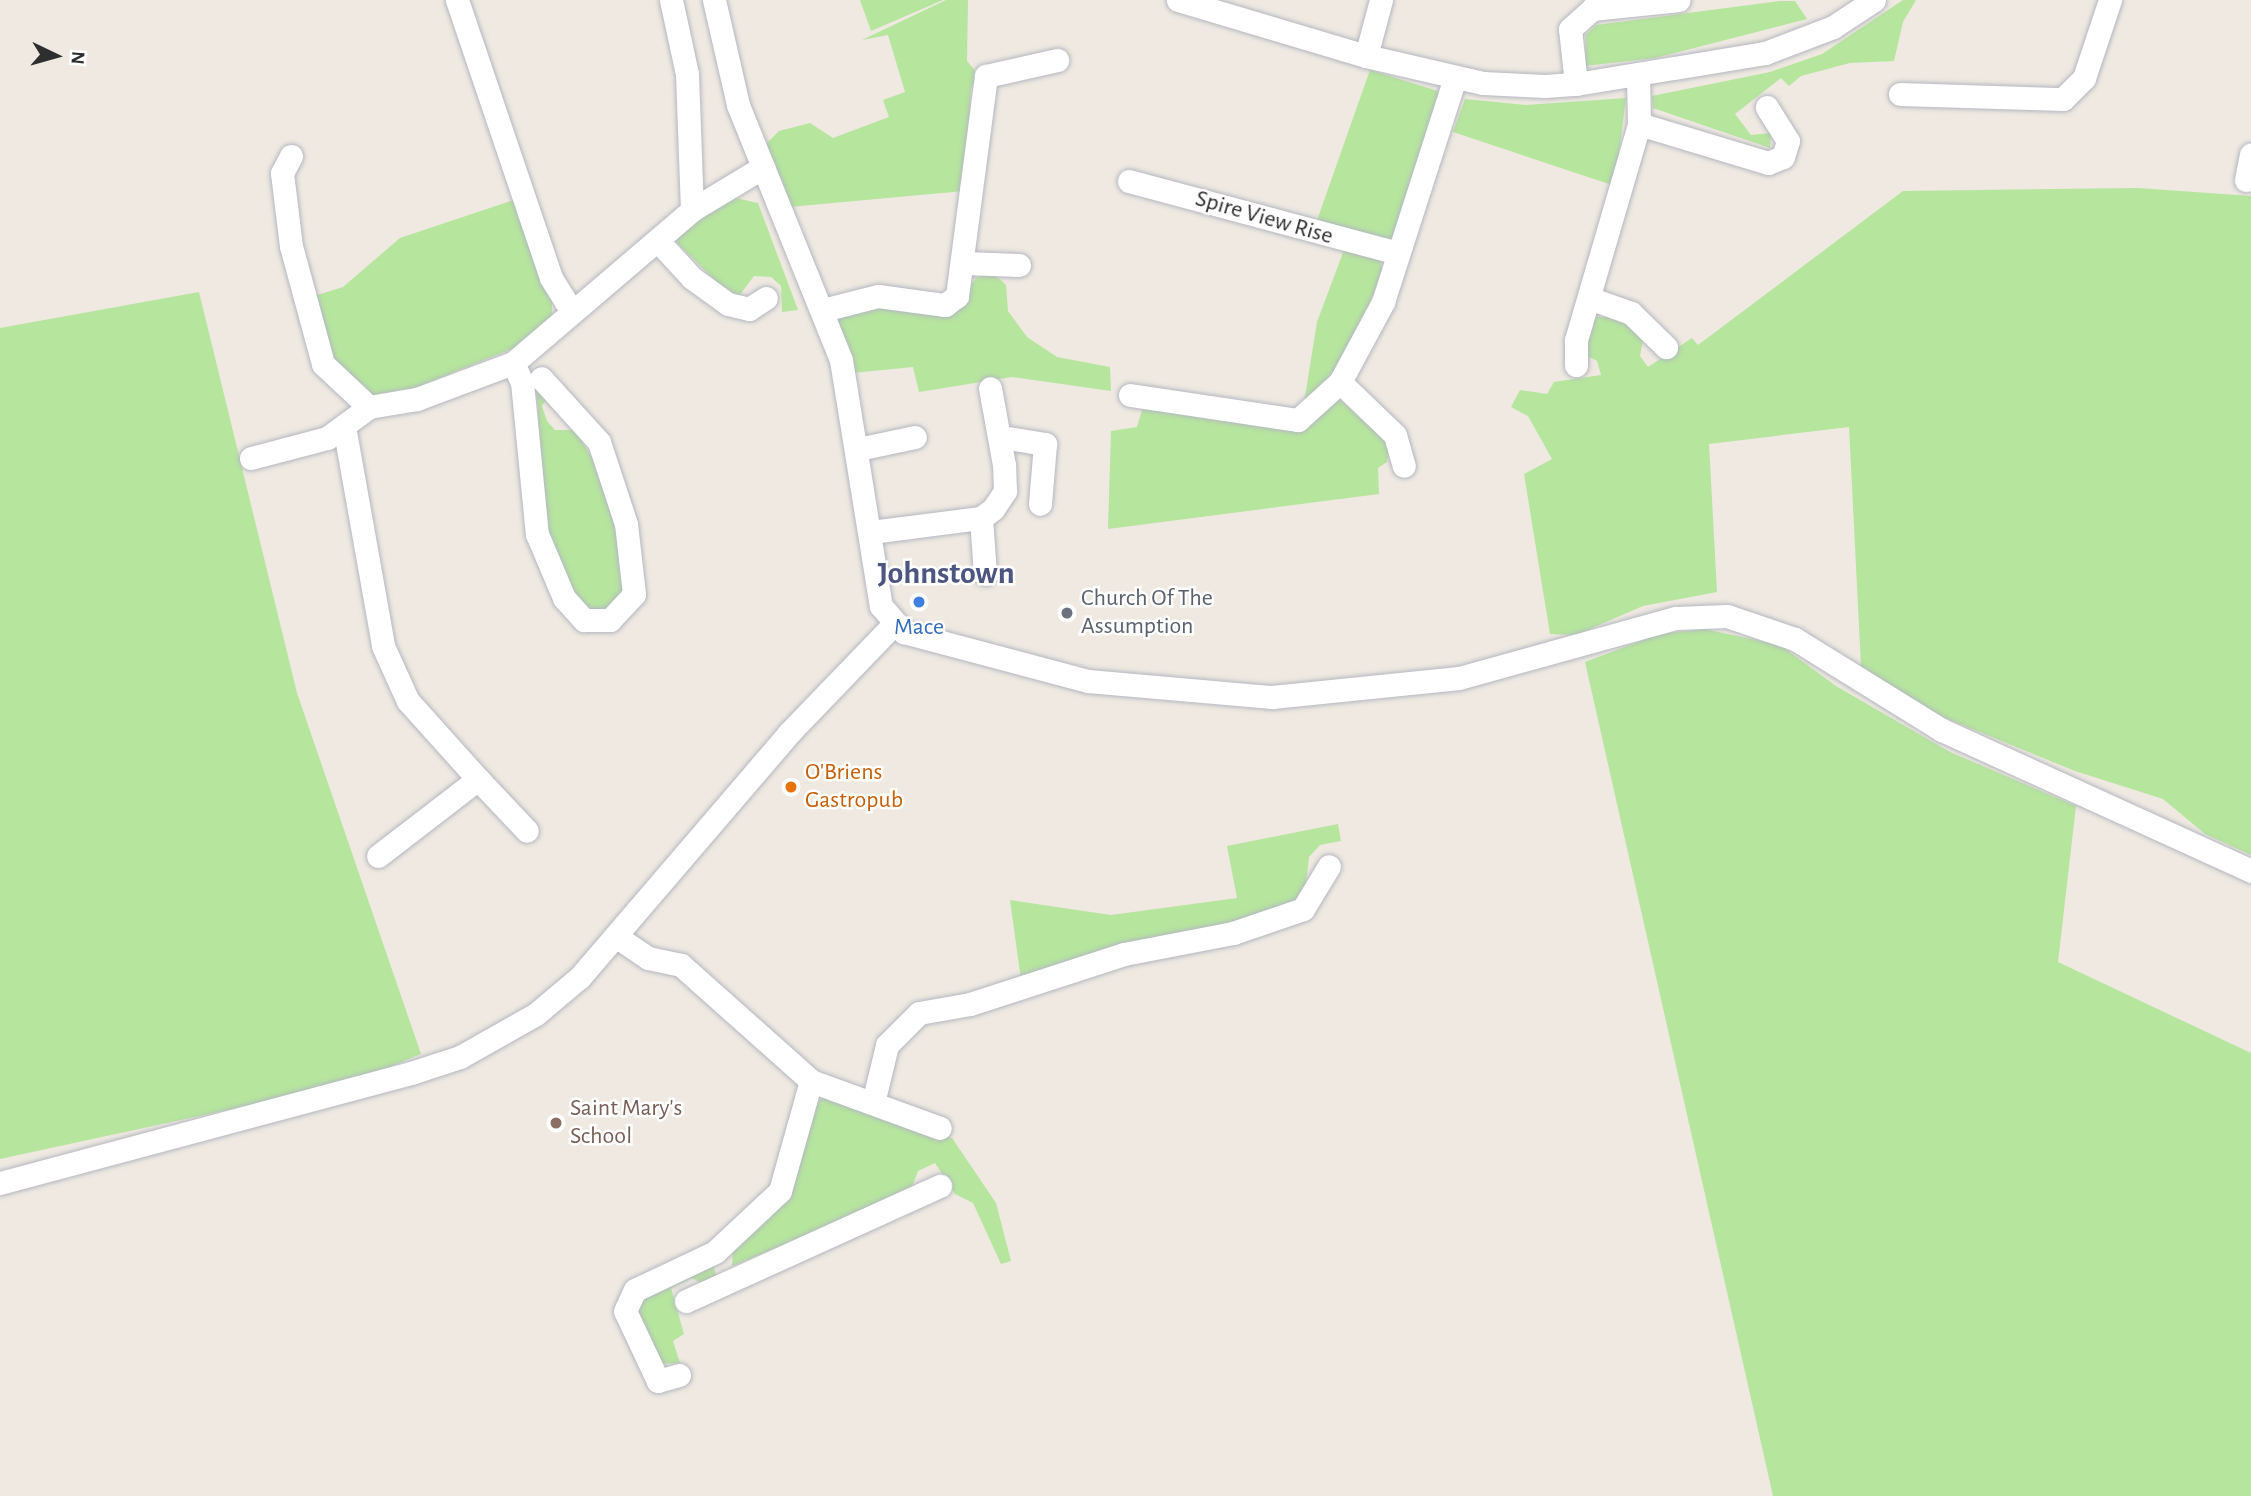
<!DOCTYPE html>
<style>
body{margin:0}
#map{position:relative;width:2251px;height:1496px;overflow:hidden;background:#efe9e1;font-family:"Alegreya Sans",sans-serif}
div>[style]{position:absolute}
.green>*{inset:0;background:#b6e59e}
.roads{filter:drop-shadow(0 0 2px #b4b7c1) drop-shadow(0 0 2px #b4b7c1)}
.minor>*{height:23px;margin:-11.5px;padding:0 11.5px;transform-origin:11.5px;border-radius:11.5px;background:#fff}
.dots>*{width:19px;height:19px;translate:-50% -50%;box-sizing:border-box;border:4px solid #fff;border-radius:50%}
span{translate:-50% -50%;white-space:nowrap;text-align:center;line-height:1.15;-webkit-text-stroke:5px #fff;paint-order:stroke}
.street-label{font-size:24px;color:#2e2e2e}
.worship-label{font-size:24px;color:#5b616d}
.left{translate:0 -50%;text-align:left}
.shop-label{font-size:24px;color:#366cbe}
.food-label{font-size:24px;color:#c56008}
.education-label{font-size:24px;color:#785e54}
.district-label{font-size:32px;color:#4d5680;font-weight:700}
.north{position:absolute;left:21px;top:21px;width:70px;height:70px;-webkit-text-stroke:5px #fff;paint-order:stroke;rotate:95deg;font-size:19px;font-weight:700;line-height:28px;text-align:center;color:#2e2e2e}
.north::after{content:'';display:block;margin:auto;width:24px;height:32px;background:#2e2e2e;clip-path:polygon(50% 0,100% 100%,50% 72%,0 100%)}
</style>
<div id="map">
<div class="green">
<i style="clip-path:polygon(860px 0,943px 0,871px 31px)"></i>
<i style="clip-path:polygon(946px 0,968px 0,967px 61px,978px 74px,971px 89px,964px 191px,789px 207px,763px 147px,779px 131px,810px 123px,833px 138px,889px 117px,883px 100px,905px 92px,888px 35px,862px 40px)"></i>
<i style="clip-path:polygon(1903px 0,1916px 0,1903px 22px,1894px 61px,1850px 63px,1801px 76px,1789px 86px,1781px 78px,1735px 114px,1751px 135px,1771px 133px,1770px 148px,1653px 108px,1652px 96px,1770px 72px,1822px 54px)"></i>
<i style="clip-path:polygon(1780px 1px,1795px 1px,1807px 19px,1655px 58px,1585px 66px,1586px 35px,1596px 25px)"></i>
<i style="clip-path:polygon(1370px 70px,1441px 92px,1395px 235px,1383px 244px,1315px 226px)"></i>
<i style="clip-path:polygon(1626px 98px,1615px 186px,1453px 132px,1465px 99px,1526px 105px)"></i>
<i style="clip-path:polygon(2138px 188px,2251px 196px,2251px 855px,2205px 834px,2163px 799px,2075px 771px,1933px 713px,1861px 666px,1849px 427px,1709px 444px,1717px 592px,1643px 606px,1576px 635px,1550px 634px,1524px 474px,1552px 459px,1528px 416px,1511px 407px,1520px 390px,1547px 394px,1554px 382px,1601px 375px,1597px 361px,1582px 353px,1595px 317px,1616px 317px,1644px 335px,1640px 356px,1648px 367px,1692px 338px,1698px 345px,1903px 191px)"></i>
<i style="clip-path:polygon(731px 197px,758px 203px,798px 310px,782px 312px,781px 286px,771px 277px,754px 276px,739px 296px,726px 291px,677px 243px,682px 229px)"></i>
<i style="clip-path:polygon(514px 200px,552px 302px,552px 316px,522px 345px,417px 387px,368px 396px,332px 360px,311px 297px,343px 287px,400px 238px)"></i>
<i style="clip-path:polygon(1344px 250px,1380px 260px,1383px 272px,1345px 360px,1304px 403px,1317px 322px)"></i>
<i style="clip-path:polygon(994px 274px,1006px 285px,1008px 311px,1027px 337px,1057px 357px,1110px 367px,1111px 391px,1012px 377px,919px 392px,913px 367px,852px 373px,836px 317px,968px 289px,977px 277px)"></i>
<i style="clip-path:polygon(199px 292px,297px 693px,421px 1054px,348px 1084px,0 1159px,0 328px)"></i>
<i style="clip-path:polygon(536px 382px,549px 395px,542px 406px,547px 421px,555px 430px,575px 430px,605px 479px,627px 581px,615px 605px,601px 614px,574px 600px,547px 535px)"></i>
<i style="clip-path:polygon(1338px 399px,1385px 436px,1390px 447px,1387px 462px,1378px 468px,1379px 494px,1108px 529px,1111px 431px,1137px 427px,1143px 407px,1247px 419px)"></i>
<i style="clip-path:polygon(1704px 629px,1780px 645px,1836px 686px,1950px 752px,2076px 806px,2058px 962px,2251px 1053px,2251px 1496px,1773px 1496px,1585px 662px,1659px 634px)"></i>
<i style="clip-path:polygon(1338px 824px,1341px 841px,1320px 845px,1309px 857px,1305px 892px,1295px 904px,1021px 980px,1010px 900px,1111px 915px,1237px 898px,1227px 846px)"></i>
<i style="clip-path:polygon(825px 1097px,952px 1138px,996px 1203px,1011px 1261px,1001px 1264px,973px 1203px,955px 1194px,935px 1163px,918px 1171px,910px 1192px,732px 1266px,733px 1249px,769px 1216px,789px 1185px,814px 1103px)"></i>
<i style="clip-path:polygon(713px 1265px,716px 1275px,703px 1284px,692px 1278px,671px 1288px,684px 1334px,673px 1341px,680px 1363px,658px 1364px,633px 1311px,638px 1298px)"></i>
</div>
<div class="roads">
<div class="minor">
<i style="left:457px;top:0;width:293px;rotate:71.3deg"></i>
<i style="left:551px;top:278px;width:40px;rotate:58deg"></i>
<i style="left:671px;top:0;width:76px;rotate:77.8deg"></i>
<i style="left:687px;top:74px;width:136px;rotate:87.9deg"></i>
<i style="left:714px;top:0;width:108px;rotate:77.1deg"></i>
<i style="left:738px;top:105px;width:275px;rotate:68deg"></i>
<i style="left:841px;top:360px;width:249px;rotate:80.8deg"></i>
<i style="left:881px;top:606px;width:35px;rotate:49deg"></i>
<i style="left:904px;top:632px;width:190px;rotate:14.9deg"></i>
<i style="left:1088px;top:681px;width:185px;rotate:5deg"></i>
<i style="left:1272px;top:697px;width:188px;rotate:-5.8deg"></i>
<i style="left:1459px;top:678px;width:225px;rotate:-15.5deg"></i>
<i style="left:1676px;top:618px;width:51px;rotate:-2.2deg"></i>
<i style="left:1727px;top:616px;width:72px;rotate:18.7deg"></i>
<i style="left:1795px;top:639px;width:173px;rotate:31.8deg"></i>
<i style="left:1942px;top:730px;width:340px;rotate:24.5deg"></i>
<i style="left:1178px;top:0;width:196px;rotate:16.6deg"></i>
<i style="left:1381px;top:0;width:58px;rotate:105deg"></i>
<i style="left:1366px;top:56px;width:120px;rotate:13deg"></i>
<i style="left:1483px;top:83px;width:62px;rotate:2.8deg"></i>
<i style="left:1545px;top:86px;width:31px;rotate:-4deg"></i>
<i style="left:1576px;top:84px;width:55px;rotate:-96.2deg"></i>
<i style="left:1570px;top:29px;width:30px;rotate:-42deg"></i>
<i style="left:1592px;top:9px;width:87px;rotate:-5.9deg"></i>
<i style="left:1576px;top:84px;width:192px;rotate:-9.3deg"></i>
<i style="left:1765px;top:53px;width:73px;rotate:-20.9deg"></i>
<i style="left:1833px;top:27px;width:49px;rotate:-33.4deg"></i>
<i style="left:1900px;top:94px;width:163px;rotate:1.8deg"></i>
<i style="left:2063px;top:99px;width:30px;rotate:-45deg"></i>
<i style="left:2084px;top:78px;width:82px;rotate:-71.6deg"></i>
<i style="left:1639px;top:124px;width:135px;rotate:16.8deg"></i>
<i style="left:1768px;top:163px;width:16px;rotate:-22deg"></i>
<i style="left:1783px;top:157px;width:17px;rotate:-73deg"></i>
<i style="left:1788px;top:141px;width:40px;rotate:-122deg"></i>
<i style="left:291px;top:156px;width:19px;rotate:118deg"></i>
<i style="left:282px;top:173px;width:74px;rotate:83deg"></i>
<i style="left:291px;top:246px;width:122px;rotate:74.8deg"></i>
<i style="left:323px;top:364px;width:63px;rotate:43.1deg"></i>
<i style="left:2246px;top:180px;width:26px;rotate:-79deg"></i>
<i style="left:1129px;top:181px;width:278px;rotate:15deg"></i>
<i style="left:658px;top:241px;width:50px;rotate:47.4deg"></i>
<i style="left:692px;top:278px;width:44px;rotate:35.8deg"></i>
<i style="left:728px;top:304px;width:22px;rotate:13deg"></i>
<i style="left:749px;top:309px;width:20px;rotate:-33deg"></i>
<i style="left:965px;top:263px;width:54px;rotate:2.1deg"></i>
<i style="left:1589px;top:298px;width:45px;rotate:19.7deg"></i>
<i style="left:1631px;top:313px;width:49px;rotate:44.2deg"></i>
<i style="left:823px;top:310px;width:57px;rotate:-14.3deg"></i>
<i style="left:878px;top:296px;width:68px;rotate:7.7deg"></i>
<i style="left:945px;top:305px;width:15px;rotate:-37deg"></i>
<i style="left:957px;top:296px;width:222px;rotate:-82.5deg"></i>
<i style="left:986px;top:76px;width:73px;rotate:-12.7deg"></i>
<i style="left:513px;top:363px;width:21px;rotate:65deg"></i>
<i style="left:522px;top:382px;width:153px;rotate:84.4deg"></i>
<i style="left:537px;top:534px;width:69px;rotate:67.1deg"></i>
<i style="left:564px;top:598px;width:30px;rotate:48deg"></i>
<i style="left:584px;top:620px;width:26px"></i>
<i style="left:610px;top:620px;width:35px;rotate:-47deg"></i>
<i style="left:634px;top:594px;width:70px;rotate:-96.5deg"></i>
<i style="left:626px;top:524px;width:86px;rotate:-108.2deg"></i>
<i style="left:599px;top:442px;width:86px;rotate:-132.2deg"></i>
<i style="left:1576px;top:365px;width:25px;rotate:-90deg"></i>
<i style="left:1576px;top:340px;width:225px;rotate:-73.7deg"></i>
<i style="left:1639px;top:124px;width:47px;rotate:-91.2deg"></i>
<i style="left:1340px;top:382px;width:76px;rotate:43.9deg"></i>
<i style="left:1395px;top:435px;width:32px;rotate:74deg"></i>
<i style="left:1130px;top:395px;width:170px;rotate:8.5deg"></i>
<i style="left:1298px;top:420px;width:57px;rotate:-42.1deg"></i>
<i style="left:1340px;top:382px;width:91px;rotate:-61.7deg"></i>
<i style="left:1383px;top:302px;width:235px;rotate:-72.2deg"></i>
<i style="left:344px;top:426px;width:223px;rotate:79.9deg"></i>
<i style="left:383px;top:646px;width:60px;rotate:65.6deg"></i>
<i style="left:408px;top:701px;width:105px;rotate:48.1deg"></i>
<i style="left:478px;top:779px;width:126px;rotate:142.4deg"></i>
<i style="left:1002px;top:437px;width:44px;rotate:9.2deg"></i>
<i style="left:1045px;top:444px;width:60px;rotate:94.8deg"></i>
<i style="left:858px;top:449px;width:58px;rotate:-11.9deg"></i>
<i style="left:251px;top:458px;width:79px;rotate:-14.7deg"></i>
<i style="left:327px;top:438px;width:52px;rotate:-36.4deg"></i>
<i style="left:369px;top:407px;width:49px;rotate:-9.5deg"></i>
<i style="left:417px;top:399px;width:103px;rotate:-20.6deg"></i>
<i style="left:513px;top:363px;width:235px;rotate:-40.5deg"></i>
<i style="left:692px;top:210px;width:83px;rotate:-31.2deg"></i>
<i style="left:981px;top:518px;width:56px;rotate:85.9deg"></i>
<i style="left:871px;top:532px;width:111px;rotate:-7.3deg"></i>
<i style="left:981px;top:518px;width:15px;rotate:-37deg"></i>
<i style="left:993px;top:509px;width:22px;rotate:-56deg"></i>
<i style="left:1005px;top:491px;width:26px;rotate:-92deg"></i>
<i style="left:1004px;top:465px;width:78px;rotate:-100.3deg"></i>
<i style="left:478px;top:779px;width:71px;rotate:46.7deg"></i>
<i style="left:617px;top:937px;width:37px;rotate:34deg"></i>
<i style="left:648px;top:958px;width:34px;rotate:12deg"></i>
<i style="left:681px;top:965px;width:174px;rotate:41.7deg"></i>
<i style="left:811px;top:1081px;width:137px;rotate:20deg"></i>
<i style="left:873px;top:1103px;width:60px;rotate:-76.4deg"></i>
<i style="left:887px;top:1045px;width:45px;rotate:-45deg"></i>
<i style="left:919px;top:1013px;width:52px;rotate:-10deg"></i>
<i style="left:970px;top:1004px;width:162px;rotate:-18deg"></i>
<i style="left:1124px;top:954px;width:111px;rotate:-10.9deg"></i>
<i style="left:1233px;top:933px;width:74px;rotate:-18.9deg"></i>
<i style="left:1303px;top:909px;width:50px;rotate:-58.8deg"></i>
<i style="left:0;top:1183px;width:425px;rotate:-15deg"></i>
<i style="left:411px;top:1073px;width:52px;rotate:-18.1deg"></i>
<i style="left:460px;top:1057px;width:87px;rotate:-29.5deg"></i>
<i style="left:536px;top:1014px;width:57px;rotate:-40.1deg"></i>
<i style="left:580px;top:977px;width:321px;rotate:-49.4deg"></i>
<i style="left:789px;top:733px;width:150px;rotate:-46.1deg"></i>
<i style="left:686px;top:1301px;width:279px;rotate:-24.4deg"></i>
<i style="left:679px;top:1375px;width:22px;rotate:164deg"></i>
<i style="left:658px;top:1381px;width:77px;rotate:-115.2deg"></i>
<i style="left:625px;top:1311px;width:23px;rotate:-65deg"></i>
<i style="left:635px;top:1290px;width:89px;rotate:-25.4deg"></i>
<i style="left:715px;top:1252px;width:89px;rotate:-43.2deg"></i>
<i style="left:780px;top:1191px;width:114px;rotate:-74.3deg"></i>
</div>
</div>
<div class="dots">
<i style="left:919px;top:602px;background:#3f7fe0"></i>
<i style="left:1067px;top:613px;background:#6b7280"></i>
<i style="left:791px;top:787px;background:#e8710a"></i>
<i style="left:556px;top:1123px;background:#8d6e63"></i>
</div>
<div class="street-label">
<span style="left:1264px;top:218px;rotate:16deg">Spire View Rise</span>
</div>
<div class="worship-label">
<span class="left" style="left:1081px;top:613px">Church Of The<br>Assumption</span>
</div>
<div class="shop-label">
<span style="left:919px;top:628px">Mace</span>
</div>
<div class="food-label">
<span class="left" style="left:805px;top:787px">O'Briens<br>Gastropub</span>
</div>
<div class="education-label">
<span class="left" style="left:570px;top:1123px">Saint Mary's<br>School</span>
</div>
<div class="district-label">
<span style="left:946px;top:573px">Johnstown</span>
</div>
<div class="north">N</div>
</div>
